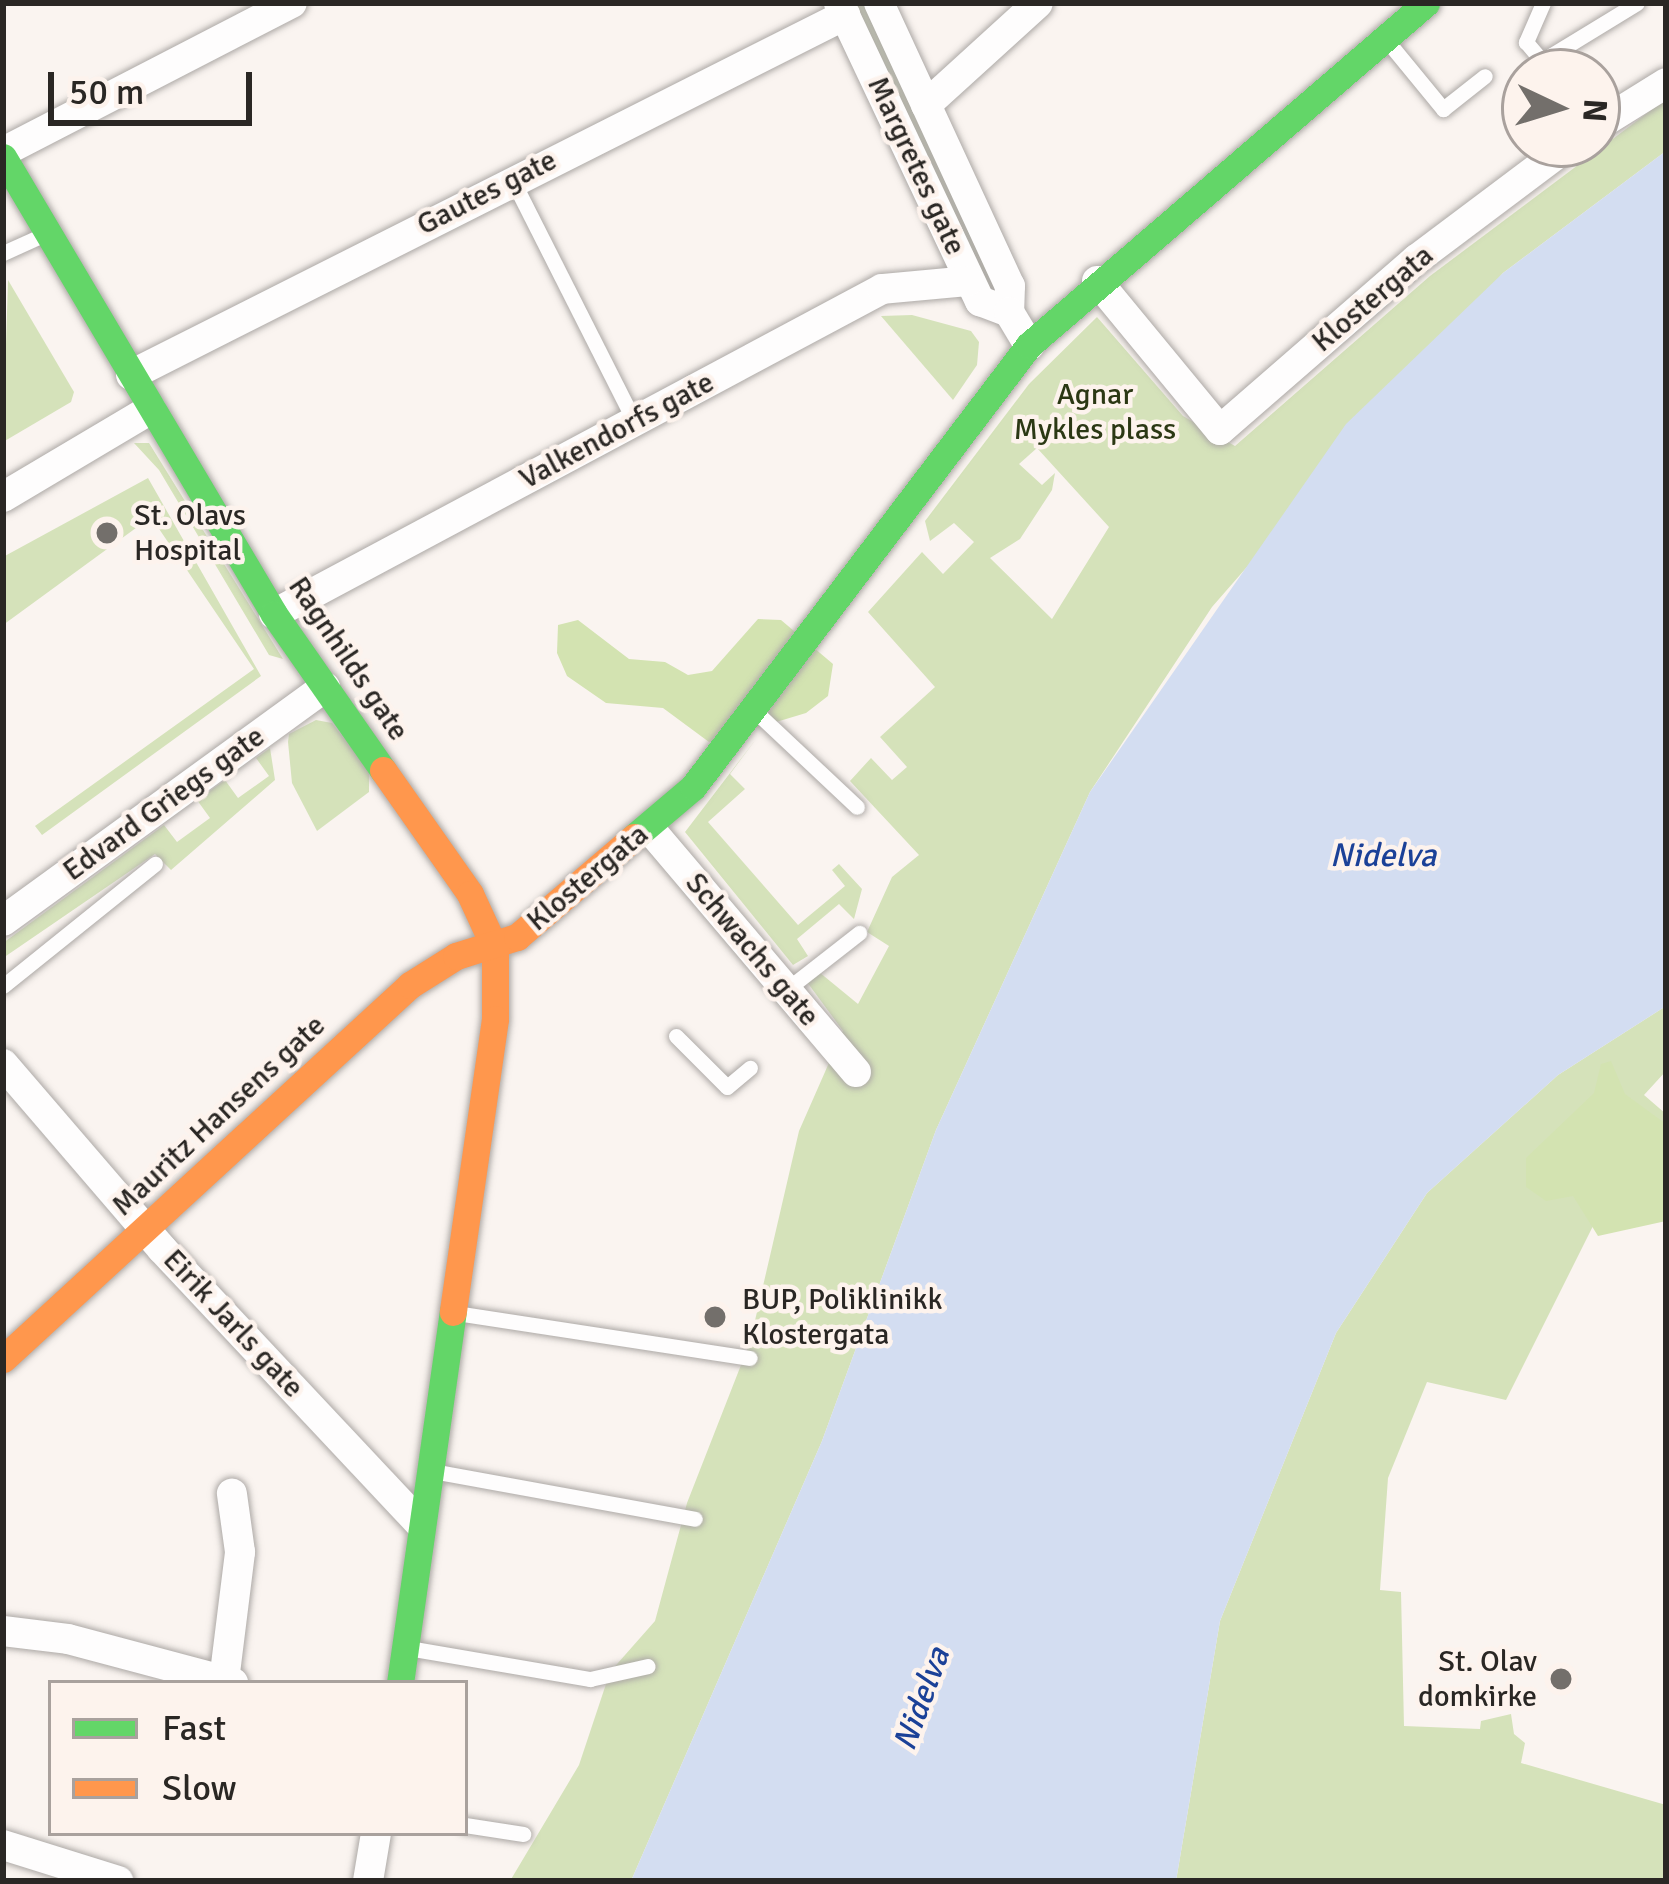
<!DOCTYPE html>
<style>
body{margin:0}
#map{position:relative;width:1669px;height:1884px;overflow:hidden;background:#faf4f0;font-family:Signika,sans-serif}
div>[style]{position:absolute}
.green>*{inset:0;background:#d5e2ba}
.forest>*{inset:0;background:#d3e3b1}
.water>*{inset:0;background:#d3ddf1}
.roads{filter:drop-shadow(0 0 3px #ada9a6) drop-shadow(0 0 3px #ada9a6)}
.lane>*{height:15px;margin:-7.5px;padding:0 7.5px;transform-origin:7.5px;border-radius:7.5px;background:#fefdfd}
.street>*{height:30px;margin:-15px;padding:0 15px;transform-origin:15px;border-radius:15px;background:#fefdfd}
.fast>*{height:27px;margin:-13.5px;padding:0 13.5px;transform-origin:13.5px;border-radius:13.5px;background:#63d668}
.slow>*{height:27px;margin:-13.5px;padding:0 13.5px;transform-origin:13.5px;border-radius:13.5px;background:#ff974d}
.dots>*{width:33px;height:33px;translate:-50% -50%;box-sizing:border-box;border:6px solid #fdf3ed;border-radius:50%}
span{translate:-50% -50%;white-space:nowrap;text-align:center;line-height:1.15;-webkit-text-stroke:9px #fdf3ed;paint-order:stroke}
.street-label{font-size:30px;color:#2a2724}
.park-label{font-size:30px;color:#2b3814}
.poi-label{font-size:30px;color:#2a2724}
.left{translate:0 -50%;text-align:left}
.right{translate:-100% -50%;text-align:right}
.water-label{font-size:33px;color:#1b4198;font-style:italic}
.frame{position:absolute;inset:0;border:6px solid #2a2724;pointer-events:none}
.legend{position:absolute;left:48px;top:1680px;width:420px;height:156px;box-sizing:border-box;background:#fdf3ed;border:3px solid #a9a19d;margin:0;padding:15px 21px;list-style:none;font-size:36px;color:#2a2724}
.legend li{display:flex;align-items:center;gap:24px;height:60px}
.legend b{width:60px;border:3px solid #a9a19d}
.north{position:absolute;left:1501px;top:48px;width:120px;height:120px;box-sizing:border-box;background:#fdf3ed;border:3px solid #a9a19d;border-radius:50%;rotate:94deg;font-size:33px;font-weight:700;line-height:48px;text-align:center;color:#2a2724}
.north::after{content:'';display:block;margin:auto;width:42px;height:54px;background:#736f6b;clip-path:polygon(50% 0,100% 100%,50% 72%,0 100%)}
.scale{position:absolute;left:48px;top:72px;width:204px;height:54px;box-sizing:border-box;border:6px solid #2a2724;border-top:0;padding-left:15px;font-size:36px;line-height:42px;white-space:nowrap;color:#2a2724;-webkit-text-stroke:9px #fdf3ed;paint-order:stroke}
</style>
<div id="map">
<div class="green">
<i style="clip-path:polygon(848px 3px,869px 3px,998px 288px,992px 295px)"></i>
<i style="clip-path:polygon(evenodd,1666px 99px,1666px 151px,1503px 273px,1212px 607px,1090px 792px,936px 1130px,822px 1441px,631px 1881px,510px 1881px,579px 1765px,610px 1672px,655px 1621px,687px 1503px,750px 1342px,799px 1131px,843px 1031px,807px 982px,819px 972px,858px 1004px,889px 946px,867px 932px,892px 877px,919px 855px,850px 781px,871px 758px,892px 780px,907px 767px,880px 737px,935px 687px,868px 612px,922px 552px,943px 574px,974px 542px,954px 523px,930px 541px,925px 521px,1029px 384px,1097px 317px,1183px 416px,1235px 446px,1430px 276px,1666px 99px,1037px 448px,1109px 527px,1052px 619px,990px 558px,1020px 539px,1052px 490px,1055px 473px,1042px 485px,1019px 464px,1037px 448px)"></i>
<i style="clip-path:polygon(8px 280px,74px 392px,71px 402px,3px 442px)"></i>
<i style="clip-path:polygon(912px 315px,971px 331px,979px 342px,977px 365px,953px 400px,881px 316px)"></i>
<i style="clip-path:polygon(134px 443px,149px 443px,283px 659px,269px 655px,159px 470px)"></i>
<i style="clip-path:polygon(148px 478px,261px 676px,42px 835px,35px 826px,254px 669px,151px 517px,3px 625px,3px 557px)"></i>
<i style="clip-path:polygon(316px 720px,332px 723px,369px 770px,369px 792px,317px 831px,292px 783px,288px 742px,289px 734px)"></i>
<i style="clip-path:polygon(756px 739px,730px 774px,745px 789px,708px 822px,798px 925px,845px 886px,832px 870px,839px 864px,862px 889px,854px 919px,839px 904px,797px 939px,808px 956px,793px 965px,685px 832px)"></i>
<i style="clip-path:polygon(270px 748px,275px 780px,171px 870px,155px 854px,3px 958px,3px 943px,164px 825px,177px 842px,210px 818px,197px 800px,225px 780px,238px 798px,269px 776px,256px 758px)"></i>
<i style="clip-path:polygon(1666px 1006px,1666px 1071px,1644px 1095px,1666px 1114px,1666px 1214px,1600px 1212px,1506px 1400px,1427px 1382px,1388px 1478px,1380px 1590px,1401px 1592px,1404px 1726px,1480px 1729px,1481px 1721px,1511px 1714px,1514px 1734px,1525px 1743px,1521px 1763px,1666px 1805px,1666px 1881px,1176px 1881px,1220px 1621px,1336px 1333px,1427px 1193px,1558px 1075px)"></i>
</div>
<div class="forest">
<i style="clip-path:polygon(758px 619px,781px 620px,833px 664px,828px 696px,806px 713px,709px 742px,663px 708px,606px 703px,567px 676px,557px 653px,558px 625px,578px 620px,629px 659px,665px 662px,688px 675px,712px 671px)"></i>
<i style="clip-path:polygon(1611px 1061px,1625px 1094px,1666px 1124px,1666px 1221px,1598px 1236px,1573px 1196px,1546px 1201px,1526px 1187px,1526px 1158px,1594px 1093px,1601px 1064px)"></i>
</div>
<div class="water">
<i style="clip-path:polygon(1666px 151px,1666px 1006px,1558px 1075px,1427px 1193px,1336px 1333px,1220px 1621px,1176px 1881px,631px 1881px,822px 1441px,936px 1130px,1090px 792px,1346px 424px,1503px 273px)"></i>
</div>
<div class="roads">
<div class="lane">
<i style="left:1543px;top:3px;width:43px;rotate:113.6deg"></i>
<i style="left:1526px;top:42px;width:25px;rotate:50deg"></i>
<i style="left:1542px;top:61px;width:111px;rotate:-31.4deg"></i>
<i style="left:1388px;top:42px;width:87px;rotate:50.6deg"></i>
<i style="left:1443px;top:109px;width:53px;rotate:-38.2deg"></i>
<i style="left:512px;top:179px;width:271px;rotate:63.2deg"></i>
<i style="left:3px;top:253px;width:46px;rotate:-24.3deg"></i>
<i style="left:757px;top:713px;width:137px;rotate:43.2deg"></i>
<i style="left:3px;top:986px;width:195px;rotate:-38.8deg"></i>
<i style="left:786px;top:990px;width:93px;rotate:-38deg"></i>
<i style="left:676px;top:1036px;width:72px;rotate:45deg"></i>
<i style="left:727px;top:1087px;width:30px;rotate:-40deg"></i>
<i style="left:456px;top:1313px;width:297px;rotate:8.7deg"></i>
<i style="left:432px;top:1471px;width:267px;rotate:10.3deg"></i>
<i style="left:408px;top:1648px;width:185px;rotate:9.7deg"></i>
<i style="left:590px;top:1679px;width:59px;rotate:-12.6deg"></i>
<i style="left:465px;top:1825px;width:59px;rotate:8.8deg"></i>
</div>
<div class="street">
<i style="left:839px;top:3px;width:330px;rotate:64.7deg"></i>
<i style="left:980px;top:301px;width:31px;rotate:21deg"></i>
<i style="left:879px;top:3px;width:312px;rotate:65.2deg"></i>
<i style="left:1010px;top:286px;width:26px;rotate:92deg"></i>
<i style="left:1009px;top:312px;width:39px;rotate:59deg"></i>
<i style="left:926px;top:105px;width:151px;rotate:-42.3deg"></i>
<i style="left:1597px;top:126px;width:81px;rotate:-31.9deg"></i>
<i style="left:3px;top:152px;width:325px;rotate:-27.3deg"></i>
<i style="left:1097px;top:281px;width:193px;rotate:50.5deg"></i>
<i style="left:1220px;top:430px;width:261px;rotate:-41deg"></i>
<i style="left:1417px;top:259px;width:191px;rotate:-36.9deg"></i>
<i style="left:131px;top:375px;width:800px;rotate:-26.76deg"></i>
<i style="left:3px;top:497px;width:172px;rotate:-30.7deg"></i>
<i style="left:274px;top:614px;width:689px;rotate:-28.13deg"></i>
<i style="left:882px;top:289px;width:87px;rotate:-5.3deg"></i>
<i style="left:649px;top:828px;width:320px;rotate:49.7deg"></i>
<i style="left:3px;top:921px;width:398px;rotate:-36deg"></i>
<i style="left:3px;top:1064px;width:244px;rotate:49.3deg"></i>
<i style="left:162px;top:1249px;width:378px;rotate:46.8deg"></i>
<i style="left:3px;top:1631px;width:65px;rotate:7deg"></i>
<i style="left:68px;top:1639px;width:171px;rotate:14.9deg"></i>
<i style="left:224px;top:1681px;width:130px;rotate:-82.9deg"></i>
<i style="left:240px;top:1552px;width:59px;rotate:-97.9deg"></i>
<i style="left:3px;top:1845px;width:121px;rotate:17.4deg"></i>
<i style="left:368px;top:1881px;width:49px;rotate:-80.5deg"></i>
</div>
<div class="fast">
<i style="left:3px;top:157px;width:531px;rotate:59.33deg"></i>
<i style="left:274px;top:614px;width:190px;rotate:55.1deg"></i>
<i style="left:634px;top:837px;width:77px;rotate:-40.3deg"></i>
<i style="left:693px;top:787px;width:555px;rotate:-52.76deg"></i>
<i style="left:1029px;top:345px;width:524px;rotate:-40.74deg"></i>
<i style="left:400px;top:1683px;width:375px;rotate:-81.9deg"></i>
</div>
<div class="slow">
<i style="left:383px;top:770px;width:151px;rotate:54.9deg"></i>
<i style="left:470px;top:894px;width:60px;rotate:65.2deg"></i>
<i style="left:495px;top:948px;width:71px;rotate:90deg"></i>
<i style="left:495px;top:1019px;width:296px;rotate:98.2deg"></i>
<i style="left:3px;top:1359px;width:553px;rotate:-42.58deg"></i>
<i style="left:410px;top:985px;width:54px;rotate:-32.2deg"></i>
<i style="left:456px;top:956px;width:64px;rotate:-17.3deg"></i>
<i style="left:517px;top:937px;width:154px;rotate:-40.5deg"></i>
</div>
</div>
<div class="dots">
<i style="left:107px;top:533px;background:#736f6b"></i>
<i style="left:715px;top:1317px;background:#736f6b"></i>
<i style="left:1561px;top:1679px;background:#736f6b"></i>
</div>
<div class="street-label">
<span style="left:916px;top:166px;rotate:65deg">Margretes gate</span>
<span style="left:487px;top:193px;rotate:-27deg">Gautes gate</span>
<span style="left:1373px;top:299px;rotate:-40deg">Klostergata</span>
<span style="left:617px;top:431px;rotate:-28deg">Valkendorfs gate</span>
<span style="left:348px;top:659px;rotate:56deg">Ragnhilds gate</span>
<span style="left:164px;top:804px;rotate:-36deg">Edvard Griegs gate</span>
<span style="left:588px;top:878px;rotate:-40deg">Klostergata</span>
<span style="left:752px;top:950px;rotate:50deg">Schwachs gate</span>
<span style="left:219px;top:1116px;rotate:-43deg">Mauritz Hansens gate</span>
<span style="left:233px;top:1324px;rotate:47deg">Eirik Jarls gate</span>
</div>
<div class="park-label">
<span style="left:1095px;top:412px">Agnar<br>Mykles plass</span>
</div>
<div class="poi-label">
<span class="left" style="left:134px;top:533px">St. Olavs<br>Hospital</span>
<span class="left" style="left:742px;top:1317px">BUP, Poliklinikk<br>Klostergata</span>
<span class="right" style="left:1537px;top:1679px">St. Olav<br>domkirke</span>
</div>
<div class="water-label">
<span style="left:1383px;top:856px">Nidelva</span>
<span style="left:922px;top:1699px;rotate:-70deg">Nidelva</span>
</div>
<div class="frame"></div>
<ul class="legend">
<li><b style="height:15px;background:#63d668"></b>Fast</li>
<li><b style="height:15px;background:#ff974d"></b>Slow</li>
</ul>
<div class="north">N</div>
<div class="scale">50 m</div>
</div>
